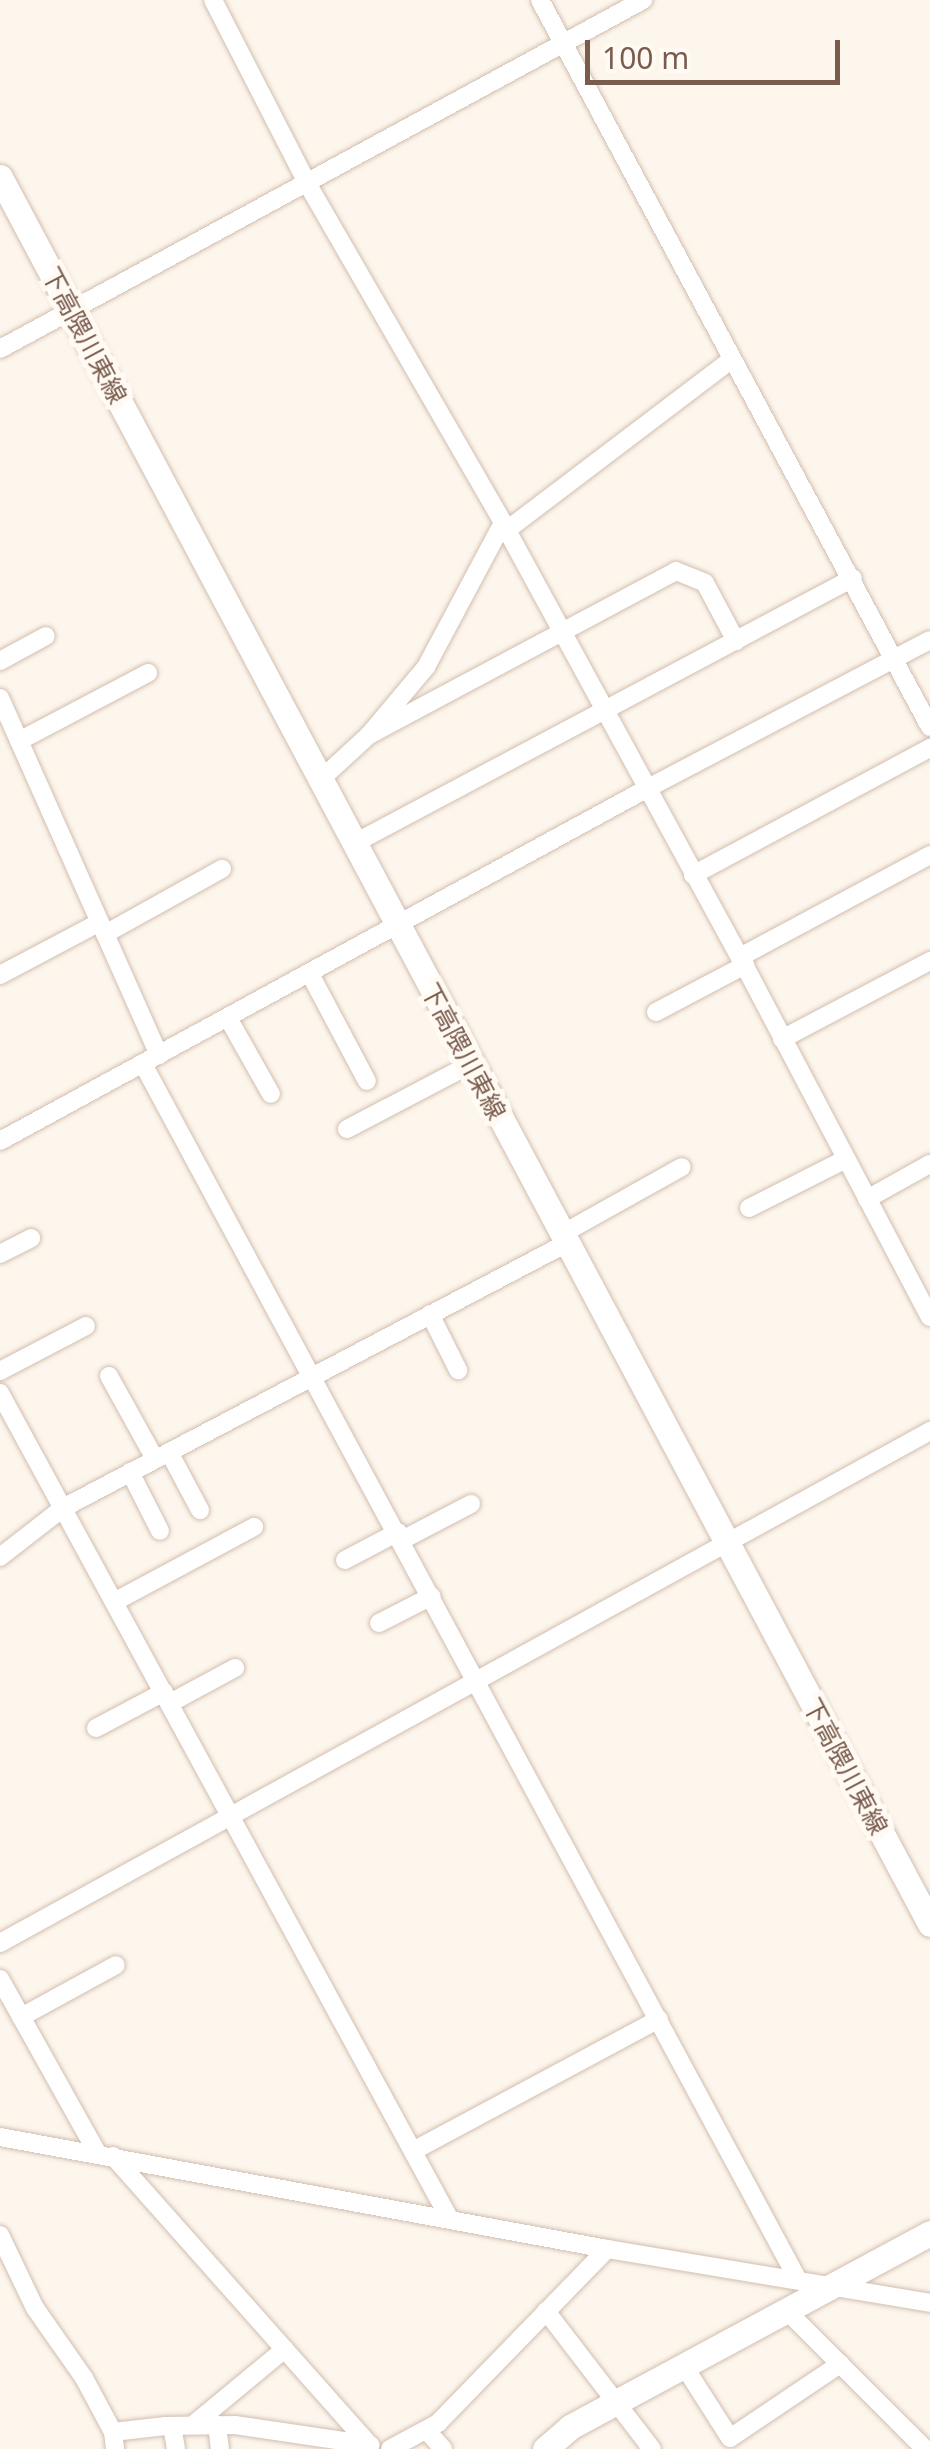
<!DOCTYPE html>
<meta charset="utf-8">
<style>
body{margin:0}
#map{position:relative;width:930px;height:2449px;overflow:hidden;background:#fdf6ec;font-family:"Noto Sans","Noto Sans JP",sans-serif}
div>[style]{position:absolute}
.roads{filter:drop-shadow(0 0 2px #d1beb0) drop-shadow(0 0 2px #d1beb0)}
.street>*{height:18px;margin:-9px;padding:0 9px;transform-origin:9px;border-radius:9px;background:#fff}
.secondary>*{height:25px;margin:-12.5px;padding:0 12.5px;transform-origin:12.5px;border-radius:12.5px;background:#fff}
span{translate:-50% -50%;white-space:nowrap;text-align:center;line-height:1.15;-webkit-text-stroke:10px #fffaf3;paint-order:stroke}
.street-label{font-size:25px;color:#7a5c4d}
.scale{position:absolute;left:585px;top:40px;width:255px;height:45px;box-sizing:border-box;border:5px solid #7a5c4d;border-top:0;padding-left:12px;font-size:30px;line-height:35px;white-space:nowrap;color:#7a5c4d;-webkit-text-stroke:8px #fffaf3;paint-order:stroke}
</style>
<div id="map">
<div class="roads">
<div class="street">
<i style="left:213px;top:0;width:206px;rotate:62.8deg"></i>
<i style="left:307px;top:183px;width:392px;rotate:60deg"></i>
<i style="left:503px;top:523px;width:494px;rotate:61.4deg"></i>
<i style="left:740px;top:957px;width:407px;rotate:62.2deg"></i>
<i style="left:540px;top:0;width:825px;rotate:61.79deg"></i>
<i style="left:0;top:349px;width:732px;rotate:-28.49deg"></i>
<i style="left:507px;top:530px;width:281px;rotate:-37.2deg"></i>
<i style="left:0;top:661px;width:52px;rotate:-28.5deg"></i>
<i style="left:0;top:698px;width:391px;rotate:66deg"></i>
<i style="left:369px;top:735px;width:348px;rotate:-28.1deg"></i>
<i style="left:676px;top:571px;width:31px;rotate:22deg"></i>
<i style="left:705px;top:583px;width:66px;rotate:61.9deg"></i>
<i style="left:19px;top:741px;width:146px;rotate:-27.8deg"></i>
<i style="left:319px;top:781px;width:68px;rotate:-42.6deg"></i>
<i style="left:369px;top:735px;width:89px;rotate:-50deg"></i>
<i style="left:426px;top:667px;width:163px;rotate:-61.9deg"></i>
<i style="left:353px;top:844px;width:566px;rotate:-28.01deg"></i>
<i style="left:693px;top:875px;width:269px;rotate:-28.2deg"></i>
<i style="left:105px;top:934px;width:134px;rotate:-29.1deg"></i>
<i style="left:740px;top:957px;width:216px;rotate:-28.2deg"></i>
<i style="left:310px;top:974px;width:121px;rotate:62deg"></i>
<i style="left:0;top:975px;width:113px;rotate:-27.9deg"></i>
<i style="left:656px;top:1012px;width:101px;rotate:-27.8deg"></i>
<i style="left:228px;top:1018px;width:87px;rotate:60.5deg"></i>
<i style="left:782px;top:1039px;width:167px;rotate:-27.8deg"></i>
<i style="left:143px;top:1064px;width:1381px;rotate:61.69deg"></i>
<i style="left:347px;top:1129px;width:140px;rotate:-27.7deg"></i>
<i style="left:0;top:1141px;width:738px;rotate:-28.58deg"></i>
<i style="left:648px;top:788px;width:318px;rotate:-27.7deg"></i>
<i style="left:867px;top:1199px;width:72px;rotate:-29.1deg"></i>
<i style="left:749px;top:1208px;width:109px;rotate:-26.8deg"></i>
<i style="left:562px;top:1234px;width:137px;rotate:-29.2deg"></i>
<i style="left:0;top:1254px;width:35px;rotate:-27deg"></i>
<i style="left:430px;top:1314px;width:63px;rotate:63.4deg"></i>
<i style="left:0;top:1371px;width:97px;rotate:-27.6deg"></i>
<i style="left:109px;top:1376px;width:95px;rotate:61deg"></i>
<i style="left:0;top:1393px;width:939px;rotate:61.44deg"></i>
<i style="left:169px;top:1452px;width:66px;rotate:61.9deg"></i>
<i style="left:130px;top:1472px;width:66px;rotate:63deg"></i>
<i style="left:402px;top:1540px;width:78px;rotate:-27.6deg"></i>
<i style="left:0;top:1557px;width:80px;rotate:-37.9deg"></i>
<i style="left:63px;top:1508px;width:569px;rotate:-27.74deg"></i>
<i style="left:345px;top:1560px;width:60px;rotate:-27.8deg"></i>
<i style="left:114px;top:1602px;width:159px;rotate:-28.2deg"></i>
<i style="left:379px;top:1623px;width:59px;rotate:-27deg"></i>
<i style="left:170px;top:1703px;width:74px;rotate:-28.3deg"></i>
<i style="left:96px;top:1728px;width:77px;rotate:-27.9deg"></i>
<i style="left:0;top:1943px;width:1062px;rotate:-28.83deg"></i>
<i style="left:0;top:1979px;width:201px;rotate:60.8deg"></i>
<i style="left:21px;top:2017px;width:108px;rotate:-28.7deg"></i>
<i style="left:0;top:2137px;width:612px;rotate:10.45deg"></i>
<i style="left:602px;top:2248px;width:333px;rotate:9.5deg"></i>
<i style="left:413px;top:2151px;width:279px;rotate:-28.2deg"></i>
<i style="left:113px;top:2156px;width:385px;rotate:48.4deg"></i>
<i style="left:0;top:2235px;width:81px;rotate:64.4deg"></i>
<i style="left:35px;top:2308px;width:85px;rotate:55deg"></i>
<i style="left:84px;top:2378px;width:61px;rotate:61.8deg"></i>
<i style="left:113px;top:2432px;width:17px;rotate:83deg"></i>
<i style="left:546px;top:2311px;width:174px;rotate:52.5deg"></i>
<i style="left:787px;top:2311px;width:195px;rotate:45deg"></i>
<i style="left:684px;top:2366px;width:85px;rotate:57.4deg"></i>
<i style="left:730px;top:2438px;width:133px;rotate:-33.9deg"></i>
<i style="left:193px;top:2425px;width:119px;rotate:-39.6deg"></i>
<i style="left:217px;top:2425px;width:24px;rotate:83deg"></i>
<i style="left:172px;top:2426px;width:23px;rotate:80deg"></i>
<i style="left:427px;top:2431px;width:24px;rotate:48deg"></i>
<i style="left:113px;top:2432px;width:53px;rotate:-6.5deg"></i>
<i style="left:166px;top:2426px;width:69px;rotate:-0.8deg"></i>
<i style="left:235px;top:2425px;width:137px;rotate:8.4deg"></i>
<i style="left:390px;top:2449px;width:55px;rotate:-28.4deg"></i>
<i style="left:438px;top:2423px;width:243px;rotate:-45.8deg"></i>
</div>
<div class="secondary">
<i style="left:0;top:177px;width:1979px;rotate:61.97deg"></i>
<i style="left:545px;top:2449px;width:33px;rotate:-41deg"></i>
<i style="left:570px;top:2427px;width:409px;rotate:-28.3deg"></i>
</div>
</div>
<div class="street-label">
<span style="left:85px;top:335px;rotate:62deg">下高隈川東線</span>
<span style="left:464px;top:1051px;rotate:62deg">下高隈川東線</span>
<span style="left:846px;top:1766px;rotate:62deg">下高隈川東線</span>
</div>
<div class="scale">100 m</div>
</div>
